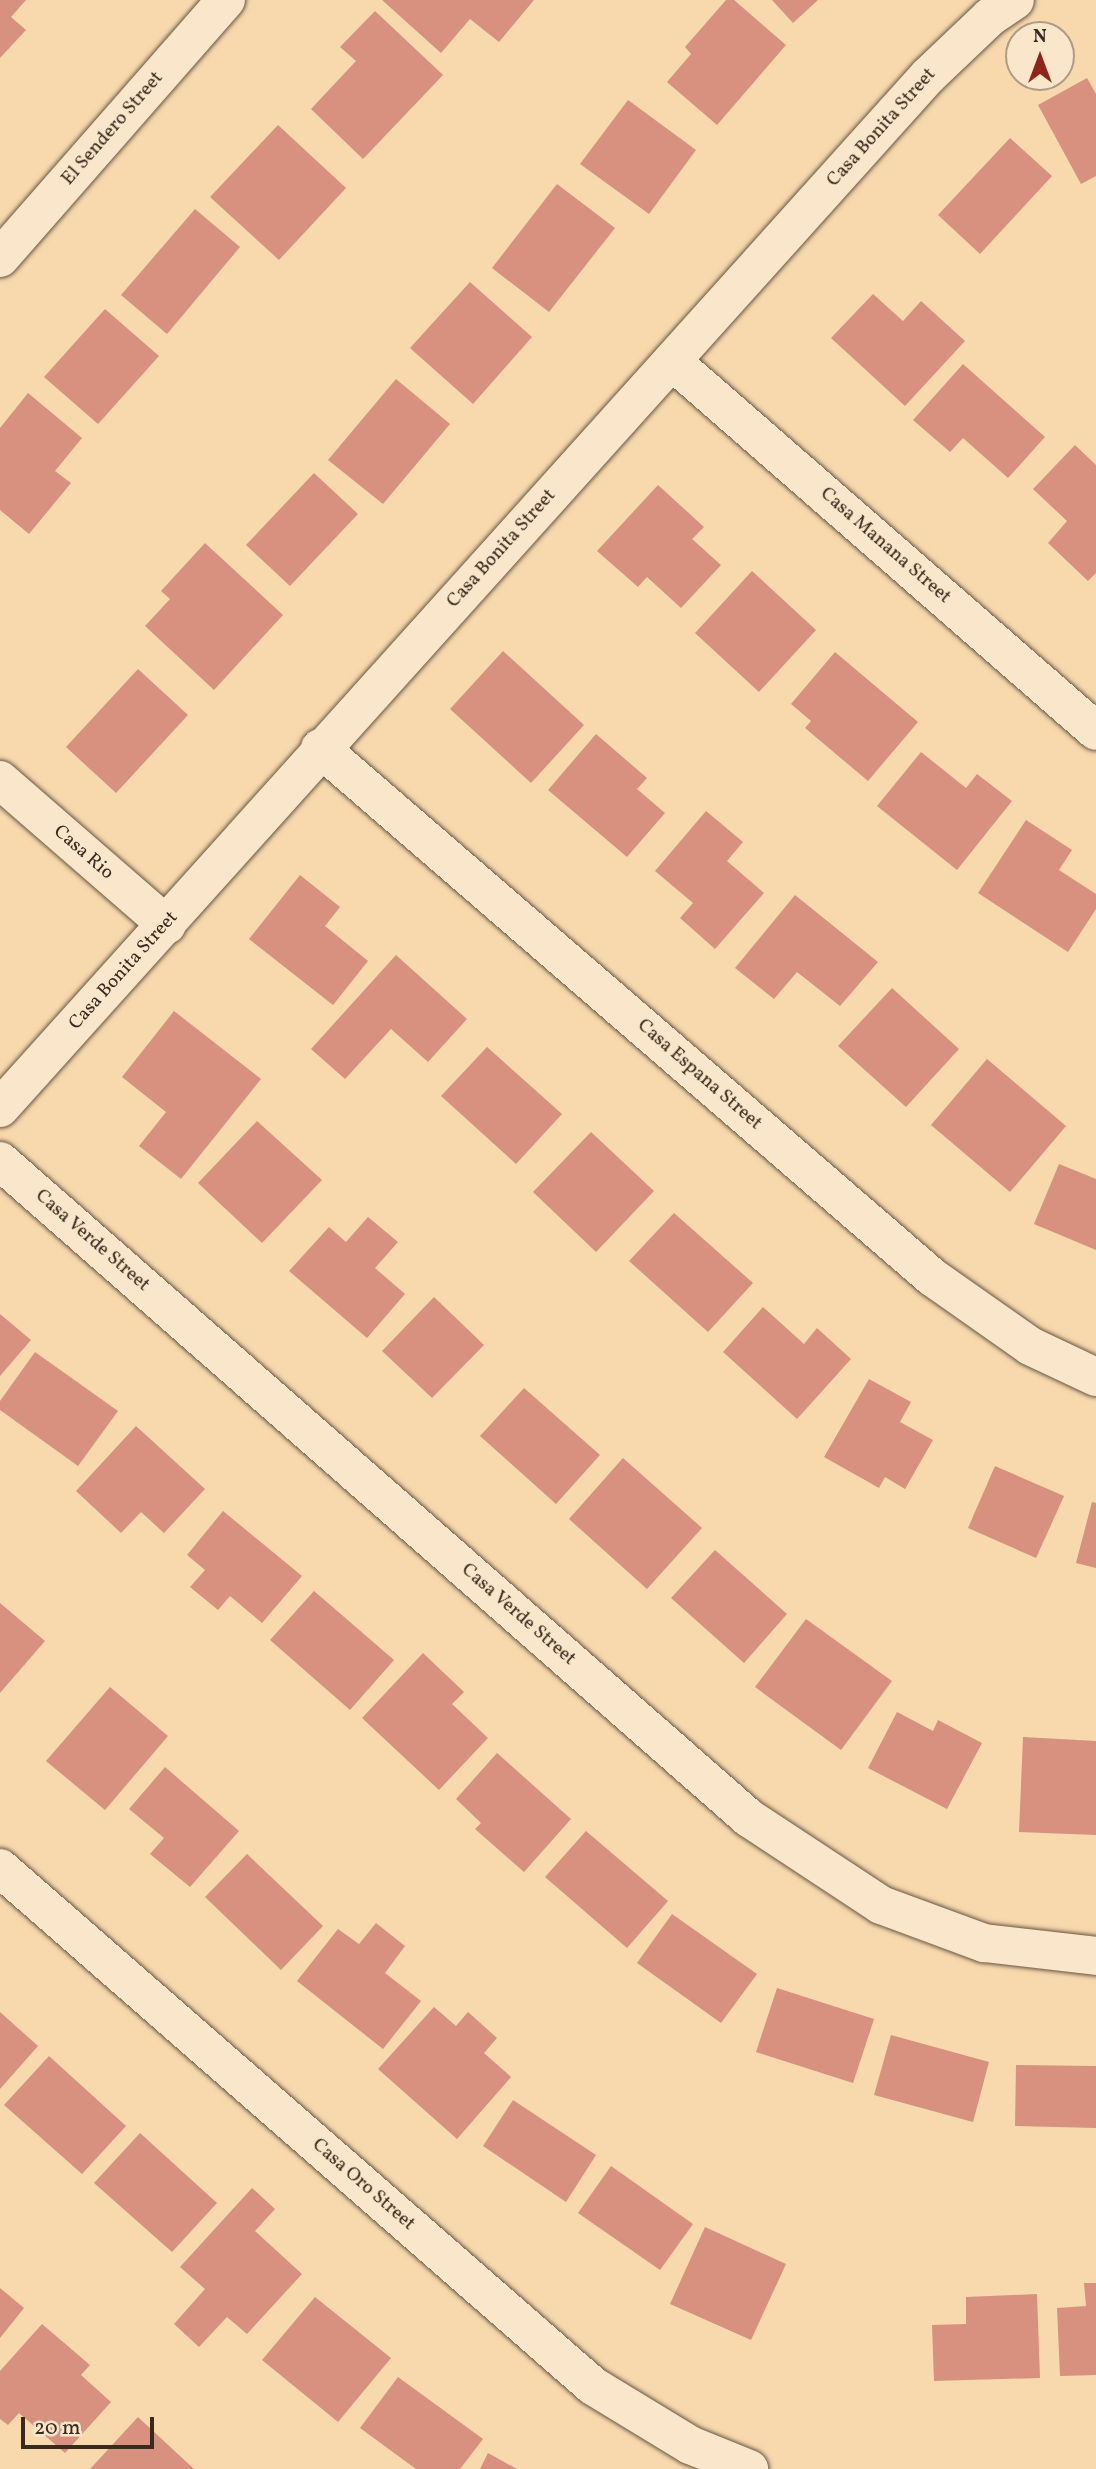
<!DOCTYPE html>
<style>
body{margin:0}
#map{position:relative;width:1096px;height:2469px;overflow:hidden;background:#f7d9ad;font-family:Vollkorn,serif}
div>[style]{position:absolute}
.building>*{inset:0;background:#d7917e}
.roads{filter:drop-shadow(0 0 2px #695642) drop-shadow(0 0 2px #695642)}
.street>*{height:38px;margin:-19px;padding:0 19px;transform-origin:19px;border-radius:19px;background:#fae6ca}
.secondary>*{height:38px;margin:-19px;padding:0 19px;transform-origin:19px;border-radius:19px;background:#fae6ca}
span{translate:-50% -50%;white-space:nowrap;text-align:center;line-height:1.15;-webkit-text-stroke:5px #fae6ca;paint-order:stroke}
.street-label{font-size:19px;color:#3a2a1e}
.north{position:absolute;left:1005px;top:21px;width:70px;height:70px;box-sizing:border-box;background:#fae6ca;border:2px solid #ad9b85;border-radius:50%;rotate:0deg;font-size:19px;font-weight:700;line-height:28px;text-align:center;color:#3a2a1e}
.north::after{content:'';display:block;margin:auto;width:24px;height:32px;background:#8f2418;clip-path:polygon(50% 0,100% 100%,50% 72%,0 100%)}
.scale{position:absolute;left:21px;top:2417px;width:133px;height:32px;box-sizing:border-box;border:4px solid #3a2a1e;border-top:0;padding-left:9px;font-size:21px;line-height:24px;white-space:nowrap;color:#3a2a1e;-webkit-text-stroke:5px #fae6ca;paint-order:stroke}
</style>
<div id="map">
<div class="building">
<i style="clip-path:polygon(0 0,26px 0,11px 17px,26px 30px,0 58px)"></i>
<i style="clip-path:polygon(382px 0,534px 0,499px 42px,470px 19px,441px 53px)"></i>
<i style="clip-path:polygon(726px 0,734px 0,786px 45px,717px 125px,667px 82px,691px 54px,685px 47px)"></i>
<i style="clip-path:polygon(772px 0,818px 0,793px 23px)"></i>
<i style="clip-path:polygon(375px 11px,443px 75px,363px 159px,311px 109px,356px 61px,340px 47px)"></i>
<i style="clip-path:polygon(1087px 78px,1096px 94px,1096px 176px,1081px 184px,1038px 105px)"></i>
<i style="clip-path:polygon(628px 100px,696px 150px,649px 214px,580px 164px)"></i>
<i style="clip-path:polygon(278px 125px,346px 188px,279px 260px,210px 197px)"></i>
<i style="clip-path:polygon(1010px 138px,1052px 176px,980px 254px,938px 215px)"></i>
<i style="clip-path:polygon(557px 184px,615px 228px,549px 312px,492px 268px)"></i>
<i style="clip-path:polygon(195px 209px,240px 247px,167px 334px,121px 295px)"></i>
<i style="clip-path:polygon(470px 282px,532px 337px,473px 404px,410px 348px)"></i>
<i style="clip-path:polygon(873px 294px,903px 321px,921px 301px,965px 341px,905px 406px,831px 338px)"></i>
<i style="clip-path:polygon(105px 309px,159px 356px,98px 424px,44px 377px)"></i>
<i style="clip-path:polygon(963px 364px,1045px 437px,1008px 478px,963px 438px,950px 452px,913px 420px)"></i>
<i style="clip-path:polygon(396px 379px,450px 424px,383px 504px,328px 460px)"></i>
<i style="clip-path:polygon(28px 393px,82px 438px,55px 471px,71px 483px,29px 534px,0 510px,0 428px)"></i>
<i style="clip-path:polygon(1075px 445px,1096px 465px,1096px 573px,1088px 581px,1048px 543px,1067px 521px,1033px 489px)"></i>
<i style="clip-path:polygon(314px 473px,358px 514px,290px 586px,246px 545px)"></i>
<i style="clip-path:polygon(658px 485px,704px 527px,692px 539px,721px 565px,681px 608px,647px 577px,638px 587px,597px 551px)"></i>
<i style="clip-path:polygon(205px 543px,283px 615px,214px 690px,145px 626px,170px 599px,161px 591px)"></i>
<i style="clip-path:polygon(752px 571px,816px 630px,759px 692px,695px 633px)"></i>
<i style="clip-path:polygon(503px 651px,584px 725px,531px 783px,450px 709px)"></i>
<i style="clip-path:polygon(835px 652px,918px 722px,868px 781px,805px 728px,811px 721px,791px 704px)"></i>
<i style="clip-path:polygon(138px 669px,188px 715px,116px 793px,66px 747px)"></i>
<i style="clip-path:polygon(596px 734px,647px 778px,637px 789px,665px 813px,627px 857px,548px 790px)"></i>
<i style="clip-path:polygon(921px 752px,966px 788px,977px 774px,1012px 801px,957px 870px,877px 806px)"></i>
<i style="clip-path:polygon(706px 811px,743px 842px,727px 861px,764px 893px,715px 949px,680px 918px,693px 903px,655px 871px)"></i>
<i style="clip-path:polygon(1026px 820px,1072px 850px,1059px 870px,1096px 894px,1096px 909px,1068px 952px,978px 893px)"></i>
<i style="clip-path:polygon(300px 875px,340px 907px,325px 926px,368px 961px,333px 1005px,249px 939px)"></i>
<i style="clip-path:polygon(795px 895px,878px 962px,840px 1006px,797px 972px,774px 999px,735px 968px)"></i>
<i style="clip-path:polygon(396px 955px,467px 1019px,428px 1062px,391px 1029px,345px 1079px,311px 1049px)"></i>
<i style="clip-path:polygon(892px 988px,959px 1049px,906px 1107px,838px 1046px)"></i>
<i style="clip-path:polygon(174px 1011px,261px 1079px,181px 1179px,139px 1146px,166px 1112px,122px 1077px)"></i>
<i style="clip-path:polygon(487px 1047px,562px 1114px,516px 1164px,441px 1096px)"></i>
<i style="clip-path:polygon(987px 1059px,1066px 1126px,1010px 1192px,931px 1125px)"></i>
<i style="clip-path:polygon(257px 1121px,322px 1180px,262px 1243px,198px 1183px)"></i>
<i style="clip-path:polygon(591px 1132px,654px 1191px,596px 1252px,533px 1192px)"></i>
<i style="clip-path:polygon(1059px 1164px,1096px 1179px,1096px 1250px,1034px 1224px)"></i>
<i style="clip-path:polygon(674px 1213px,753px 1283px,708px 1332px,629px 1261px)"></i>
<i style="clip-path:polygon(368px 1217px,398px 1242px,375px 1268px,405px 1294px,367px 1338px,289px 1271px,329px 1227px,346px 1242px)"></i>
<i style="clip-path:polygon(434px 1297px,484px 1345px,432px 1398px,382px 1351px)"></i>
<i style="clip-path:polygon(763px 1307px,804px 1344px,817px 1328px,851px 1359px,797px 1419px,723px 1352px)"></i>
<i style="clip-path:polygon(0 1314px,31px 1340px,0 1376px)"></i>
<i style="clip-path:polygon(35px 1352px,118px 1411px,78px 1466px,0 1410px,0 1401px)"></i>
<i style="clip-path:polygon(869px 1379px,911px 1402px,900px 1422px,933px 1440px,905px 1489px,885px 1477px,879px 1488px,824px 1457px)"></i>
<i style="clip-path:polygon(524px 1388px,600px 1455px,556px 1504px,480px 1436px)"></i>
<i style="clip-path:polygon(136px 1426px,205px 1489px,164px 1533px,141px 1512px,121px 1533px,76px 1491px)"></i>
<i style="clip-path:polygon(623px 1458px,702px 1528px,647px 1589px,569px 1519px)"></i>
<i style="clip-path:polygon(995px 1466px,1064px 1496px,1036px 1558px,968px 1528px)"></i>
<i style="clip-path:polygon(1092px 1502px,1096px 1503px,1096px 1568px,1076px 1563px)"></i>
<i style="clip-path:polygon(223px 1511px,302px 1576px,262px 1623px,230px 1596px,218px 1610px,190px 1587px,205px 1570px,187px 1555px)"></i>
<i style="clip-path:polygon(715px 1550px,787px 1614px,744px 1663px,671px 1598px)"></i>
<i style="clip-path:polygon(314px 1591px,394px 1660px,350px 1710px,270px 1640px)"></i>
<i style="clip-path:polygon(0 1603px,45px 1641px,0 1693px)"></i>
<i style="clip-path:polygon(806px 1619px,892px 1681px,841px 1750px,755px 1687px)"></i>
<i style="clip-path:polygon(423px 1653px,464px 1692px,452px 1704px,488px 1738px,439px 1790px,362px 1718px)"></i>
<i style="clip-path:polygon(110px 1687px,168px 1736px,105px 1810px,46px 1761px)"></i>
<i style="clip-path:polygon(897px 1712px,933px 1731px,938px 1720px,982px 1743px,947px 1809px,868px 1768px)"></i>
<i style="clip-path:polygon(1023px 1737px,1096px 1741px,1096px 1835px,1019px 1832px)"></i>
<i style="clip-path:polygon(497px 1753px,571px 1819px,524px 1872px,475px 1829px,481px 1823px,456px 1799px)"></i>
<i style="clip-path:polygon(165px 1767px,239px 1831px,190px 1887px,150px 1854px,164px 1838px,129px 1809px)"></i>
<i style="clip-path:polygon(586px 1831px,668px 1901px,627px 1948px,545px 1877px)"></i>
<i style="clip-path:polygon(247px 1854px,323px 1926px,281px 1970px,205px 1897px)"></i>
<i style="clip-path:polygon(672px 1914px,757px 1974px,721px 2023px,637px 1963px)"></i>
<i style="clip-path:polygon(376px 1923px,405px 1946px,385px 1973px,421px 2001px,383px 2049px,297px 1981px,338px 1929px,359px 1944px)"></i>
<i style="clip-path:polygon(777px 1988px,874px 2019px,853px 2083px,756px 2052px)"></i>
<i style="clip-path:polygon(434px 2007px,456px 2026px,468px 2012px,497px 2038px,484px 2053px,511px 2077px,457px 2139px,378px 2069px)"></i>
<i style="clip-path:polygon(0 2012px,38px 2046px,0 2089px)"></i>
<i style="clip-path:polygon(891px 2035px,989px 2062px,973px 2122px,874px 2095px)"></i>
<i style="clip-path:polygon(49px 2056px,126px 2126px,82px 2174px,4px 2105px)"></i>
<i style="clip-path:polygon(1016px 2065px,1096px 2066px,1096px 2128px,1015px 2126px)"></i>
<i style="clip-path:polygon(513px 2100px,596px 2155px,566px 2202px,483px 2146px)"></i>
<i style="clip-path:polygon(140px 2133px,217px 2203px,172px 2252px,94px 2183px)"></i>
<i style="clip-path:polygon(611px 2166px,693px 2224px,660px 2270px,578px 2213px)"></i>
<i style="clip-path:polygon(252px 2188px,275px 2209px,255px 2231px,302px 2274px,247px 2334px,227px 2317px,199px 2347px,174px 2324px,205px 2289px,180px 2267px)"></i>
<i style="clip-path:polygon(705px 2227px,786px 2264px,751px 2340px,670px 2304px)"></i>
<i style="clip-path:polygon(1084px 2283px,1096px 2283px,1096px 2375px,1060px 2376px,1057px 2308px,1086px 2306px)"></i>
<i style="clip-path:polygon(0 2288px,24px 2308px,0 2338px)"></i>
<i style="clip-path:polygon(1037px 2294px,1040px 2378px,934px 2381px,932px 2325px,966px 2324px,966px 2297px)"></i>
<i style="clip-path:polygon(315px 2297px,391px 2358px,338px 2422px,262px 2360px)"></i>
<i style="clip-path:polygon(42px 2324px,90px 2365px,81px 2375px,111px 2402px,65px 2453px,19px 2413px,8px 2425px,0 2419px,0 2371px)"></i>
<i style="clip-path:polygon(398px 2377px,483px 2439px,460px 2469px,416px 2469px,360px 2428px)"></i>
<i style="clip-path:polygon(138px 2417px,194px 2469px,90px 2469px)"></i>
<i style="clip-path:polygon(488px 2453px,517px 2469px,480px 2469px)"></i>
</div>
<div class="roads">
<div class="street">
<i style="left:673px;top:362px;width:561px;rotate:41.1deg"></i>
<i style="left:320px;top:748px;width:809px;rotate:40.84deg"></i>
<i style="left:932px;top:1277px;width:120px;rotate:35.1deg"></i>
<i style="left:1030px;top:1346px;width:73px;rotate:25.2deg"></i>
<i style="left:0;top:780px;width:221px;rotate:41deg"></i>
<i style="left:0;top:1108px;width:1388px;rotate:-48.04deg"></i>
<i style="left:928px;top:76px;width:86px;rotate:-43.6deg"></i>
<i style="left:990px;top:17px;width:30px;rotate:-34deg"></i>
<i style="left:0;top:1161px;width:996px;rotate:41.26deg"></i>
<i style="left:749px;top:1818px;width:158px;rotate:33.4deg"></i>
<i style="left:881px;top:1905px;width:110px;rotate:20.3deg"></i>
<i style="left:984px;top:1943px;width:113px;rotate:6.6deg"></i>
<i style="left:0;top:1868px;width:787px;rotate:41.14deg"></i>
<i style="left:593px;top:2386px;width:114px;rotate:31.3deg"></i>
<i style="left:690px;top:2445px;width:64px;rotate:22.1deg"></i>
</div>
<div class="secondary">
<i style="left:0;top:258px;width:343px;rotate:-48.8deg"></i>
</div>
</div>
<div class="street-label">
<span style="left:882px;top:128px;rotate:-48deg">Casa Bonita Street</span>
<span style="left:113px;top:129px;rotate:-49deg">El Sendero Street</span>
<span style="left:885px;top:546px;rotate:41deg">Casa Manana Street</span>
<span style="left:502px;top:549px;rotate:-48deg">Casa Bonita Street</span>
<span style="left:83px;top:853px;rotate:41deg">Casa Rio</span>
<span style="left:124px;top:971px;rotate:-48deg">Casa Bonita Street</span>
<span style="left:699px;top:1075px;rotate:41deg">Casa Espana Street</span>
<span style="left:92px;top:1241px;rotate:41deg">Casa Verde Street</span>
<span style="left:518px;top:1615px;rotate:41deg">Casa Verde Street</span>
<span style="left:363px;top:2185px;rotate:41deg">Casa Oro Street</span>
</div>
<div class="north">N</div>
<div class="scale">20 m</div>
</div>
